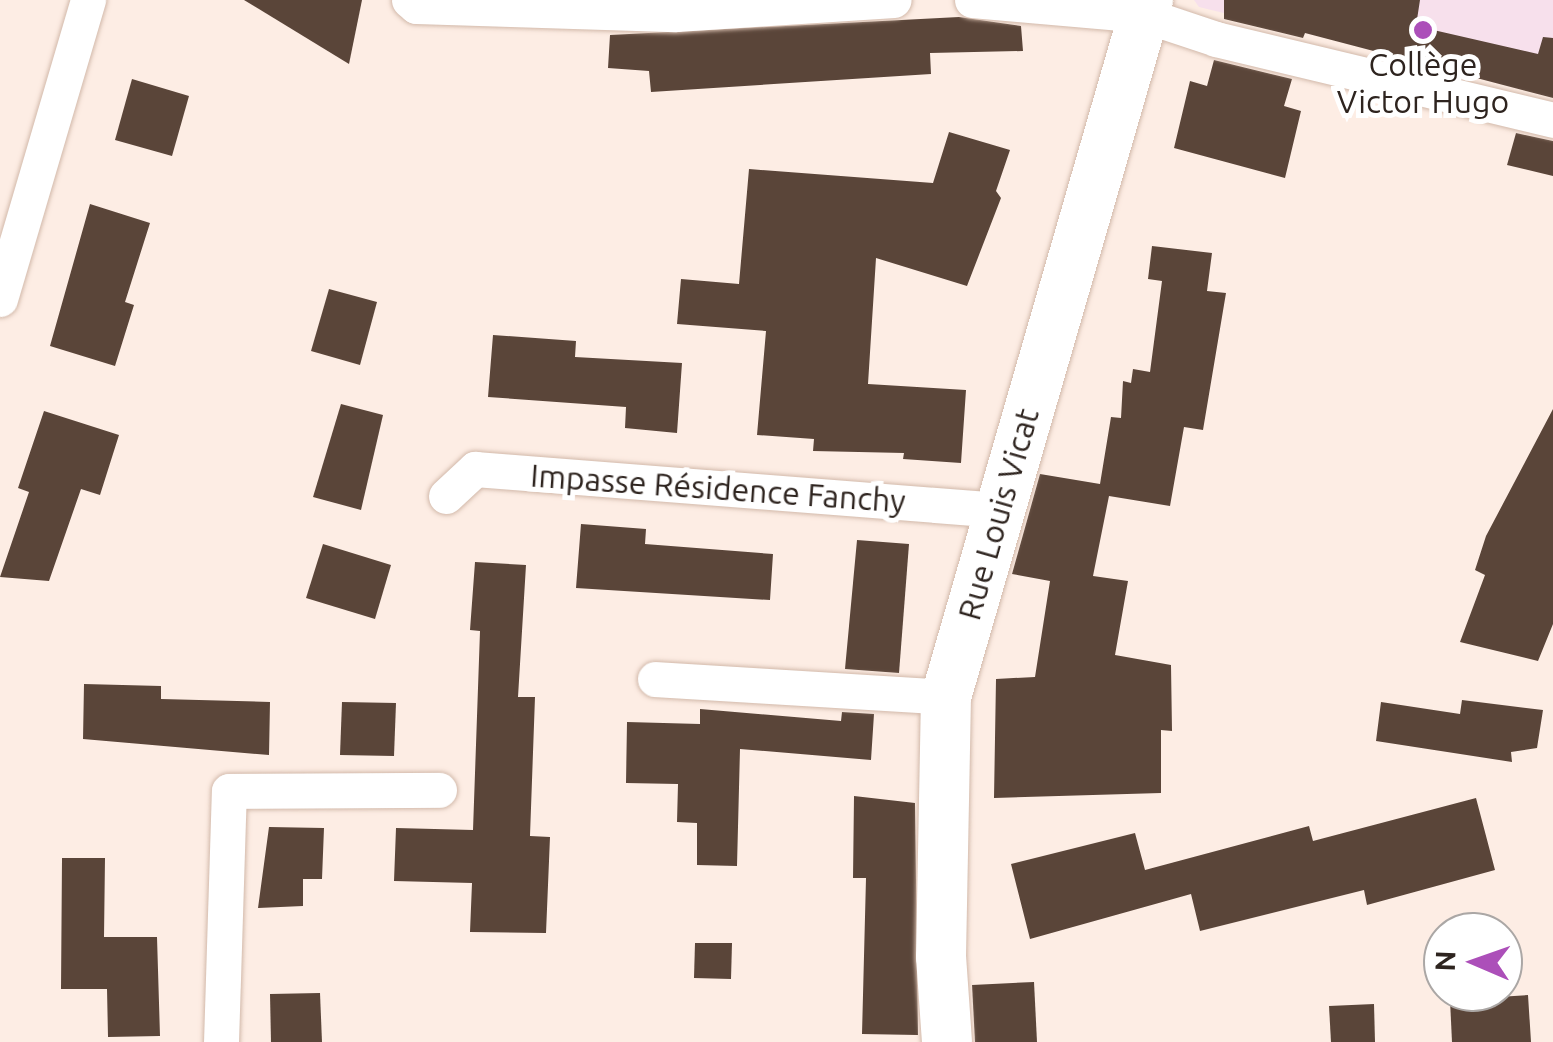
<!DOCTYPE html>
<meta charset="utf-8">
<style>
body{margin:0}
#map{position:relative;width:1553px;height:1042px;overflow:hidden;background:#fdede4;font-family:Ubuntu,sans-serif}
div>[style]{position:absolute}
.education>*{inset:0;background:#f7e0ec}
.building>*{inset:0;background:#5a4539}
.roads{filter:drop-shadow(0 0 2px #d2b9aa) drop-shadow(0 0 2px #d2b9aa)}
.street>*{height:35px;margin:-17.5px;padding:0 17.5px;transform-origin:17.5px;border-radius:17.5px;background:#fff}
.secondary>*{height:50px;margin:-25px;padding:0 25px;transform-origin:25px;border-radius:25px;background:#fff}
.dots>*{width:28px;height:28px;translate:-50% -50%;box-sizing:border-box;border:5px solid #fff;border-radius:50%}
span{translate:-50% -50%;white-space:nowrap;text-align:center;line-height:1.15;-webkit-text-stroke:10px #fff;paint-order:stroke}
.poi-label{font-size:32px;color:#2e241f}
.street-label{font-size:32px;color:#2e241f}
.north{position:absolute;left:1423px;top:912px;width:100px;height:100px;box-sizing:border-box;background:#fff;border:2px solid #aba7a5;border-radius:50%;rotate:272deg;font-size:28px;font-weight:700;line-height:40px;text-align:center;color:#2e241f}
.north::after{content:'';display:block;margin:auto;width:35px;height:45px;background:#ac4fb9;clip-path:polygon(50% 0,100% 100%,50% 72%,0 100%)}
</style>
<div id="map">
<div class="education">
<i style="clip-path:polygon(1194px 0,1553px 0,1553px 93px,1199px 7px)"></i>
</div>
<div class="building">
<i style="clip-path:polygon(244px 0,362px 0,349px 64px)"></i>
<i style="clip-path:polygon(1224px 0,1420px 0,1416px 26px,1538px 54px,1543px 37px,1553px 38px,1553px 98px,1305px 33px,1303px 38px,1224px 19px)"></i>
<i style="clip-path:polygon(959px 17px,1021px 26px,1023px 51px,930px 53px,931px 74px,651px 92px,649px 71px,608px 68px,610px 35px)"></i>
<i style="clip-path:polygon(1214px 60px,1292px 79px,1284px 106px,1301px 111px,1285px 178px,1174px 148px,1190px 81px,1207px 86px)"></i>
<i style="clip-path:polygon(132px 79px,189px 96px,172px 156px,115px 140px)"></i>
<i style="clip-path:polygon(949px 132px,1010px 150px,996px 191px,1001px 198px,967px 286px,876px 258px,868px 384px,966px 390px,961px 463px,903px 459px,904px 453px,813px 451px,814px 439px,757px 435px,766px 331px,677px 324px,681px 279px,739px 284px,749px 169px,933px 183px)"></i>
<i style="clip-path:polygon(1516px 133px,1553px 141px,1553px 176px,1507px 165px)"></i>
<i style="clip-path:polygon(90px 204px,150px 223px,125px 302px,134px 305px,115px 366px,50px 346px)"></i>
<i style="clip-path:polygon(1152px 246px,1212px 253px,1207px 291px,1226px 293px,1203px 430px,1184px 427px,1170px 506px,1109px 496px,1093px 576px,1128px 581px,1115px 655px,1171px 665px,1172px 731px,1161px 730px,1161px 793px,994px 798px,996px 679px,1035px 677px,1050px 581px,1012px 574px,1040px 474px,1100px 484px,1111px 417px,1121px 418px,1123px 381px,1131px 383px,1133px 369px,1150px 372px,1162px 281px,1148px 279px)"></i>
<i style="clip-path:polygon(329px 289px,377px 302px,360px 365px,311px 351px)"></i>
<i style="clip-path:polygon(493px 335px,576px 341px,575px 357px,682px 363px,677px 433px,625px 428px,626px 407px,488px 397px)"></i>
<i style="clip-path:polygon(341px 404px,383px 415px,361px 510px,313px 497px)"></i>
<i style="clip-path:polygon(1553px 409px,1553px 624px,1538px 661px,1460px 642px,1485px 575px,1475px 570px,1486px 536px)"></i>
<i style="clip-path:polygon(44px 411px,119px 435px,100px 495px,81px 489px,49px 581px,0 577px,29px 492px,18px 488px)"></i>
<i style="clip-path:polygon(581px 524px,646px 529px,645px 544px,773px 554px,770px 600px,576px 588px)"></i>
<i style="clip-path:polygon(857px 540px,909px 544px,899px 673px,845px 669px)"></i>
<i style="clip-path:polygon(323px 544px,391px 565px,375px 619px,306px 598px)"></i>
<i style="clip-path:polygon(475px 562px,526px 565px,518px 697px,535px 697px,530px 836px,550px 837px,546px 933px,470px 932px,472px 883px,394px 881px,396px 828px,473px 830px,480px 631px,470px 630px)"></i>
<i style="clip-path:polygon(84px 684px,161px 686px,161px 699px,270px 702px,269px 755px,83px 739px)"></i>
<i style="clip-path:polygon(1462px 700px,1543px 710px,1537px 748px,1511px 752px,1512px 762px,1376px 741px,1381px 702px,1460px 714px)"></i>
<i style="clip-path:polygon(342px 702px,396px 703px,394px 756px,340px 755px)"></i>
<i style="clip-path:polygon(700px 709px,841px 721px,842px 712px,874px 714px,871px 760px,740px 749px,737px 866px,697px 865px,697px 823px,677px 822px,678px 784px,626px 783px,627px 722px,700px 724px)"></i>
<i style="clip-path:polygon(854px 796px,915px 803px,918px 1035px,862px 1034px,866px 878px,853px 878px)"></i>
<i style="clip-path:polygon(1476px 798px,1495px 870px,1367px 905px,1364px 890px,1200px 931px,1191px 894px,1030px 939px,1011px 864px,1135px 833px,1145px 870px,1309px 826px,1313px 841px)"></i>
<i style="clip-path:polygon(269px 827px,324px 828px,322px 879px,303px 879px,303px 906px,258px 908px)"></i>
<i style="clip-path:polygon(62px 858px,105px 858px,104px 937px,157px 937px,160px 1036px,108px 1037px,107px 989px,61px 989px)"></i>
<i style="clip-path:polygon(695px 943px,732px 943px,731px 979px,694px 978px)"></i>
<i style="clip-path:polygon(1034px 982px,1037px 1042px,975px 1042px,972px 985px)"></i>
<i style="clip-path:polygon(320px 993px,322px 1042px,271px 1042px,270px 994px)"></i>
<i style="clip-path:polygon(1528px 995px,1531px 1042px,1452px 1042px,1450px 1000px)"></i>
<i style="clip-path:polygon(1374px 1004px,1375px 1042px,1331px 1042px,1329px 1006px)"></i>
</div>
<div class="roads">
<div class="street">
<i style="left:409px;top:0;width:9px;rotate:41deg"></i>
<i style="left:416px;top:6px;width:260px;rotate:1.8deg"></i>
<i style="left:676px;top:14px;width:218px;rotate:-3.7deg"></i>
<i style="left:972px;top:0;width:173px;rotate:5deg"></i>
<i style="left:1144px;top:15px;width:76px;rotate:18.4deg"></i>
<i style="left:1216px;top:39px;width:347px;rotate:13.5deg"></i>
<i style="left:0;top:299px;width:312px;rotate:-73.6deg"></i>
<i style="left:446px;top:496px;width:40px;rotate:-43deg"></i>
<i style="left:475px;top:469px;width:526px;rotate:4.47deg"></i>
<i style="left:655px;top:679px;width:292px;rotate:3.5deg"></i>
<i style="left:221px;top:1042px;width:251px;rotate:-88.2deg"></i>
<i style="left:229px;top:791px;width:210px;rotate:-0.3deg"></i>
</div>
<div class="secondary">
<i style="left:947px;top:1042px;width:85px;rotate:-94deg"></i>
<i style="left:941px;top:957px;width:260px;rotate:-88.9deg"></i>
<i style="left:946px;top:697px;width:726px;rotate:-73.84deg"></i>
</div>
</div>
<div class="dots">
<i style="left:1423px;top:30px;background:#ac4fb9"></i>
</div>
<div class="poi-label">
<span style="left:1423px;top:83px">Collège<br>Victor Hugo</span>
</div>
<div class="street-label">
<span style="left:718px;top:488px;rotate:4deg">Impasse Résidence Fanchy</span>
<span style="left:998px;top:514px;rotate:-74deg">Rue Louis Vicat</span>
</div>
<div class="north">N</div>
</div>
